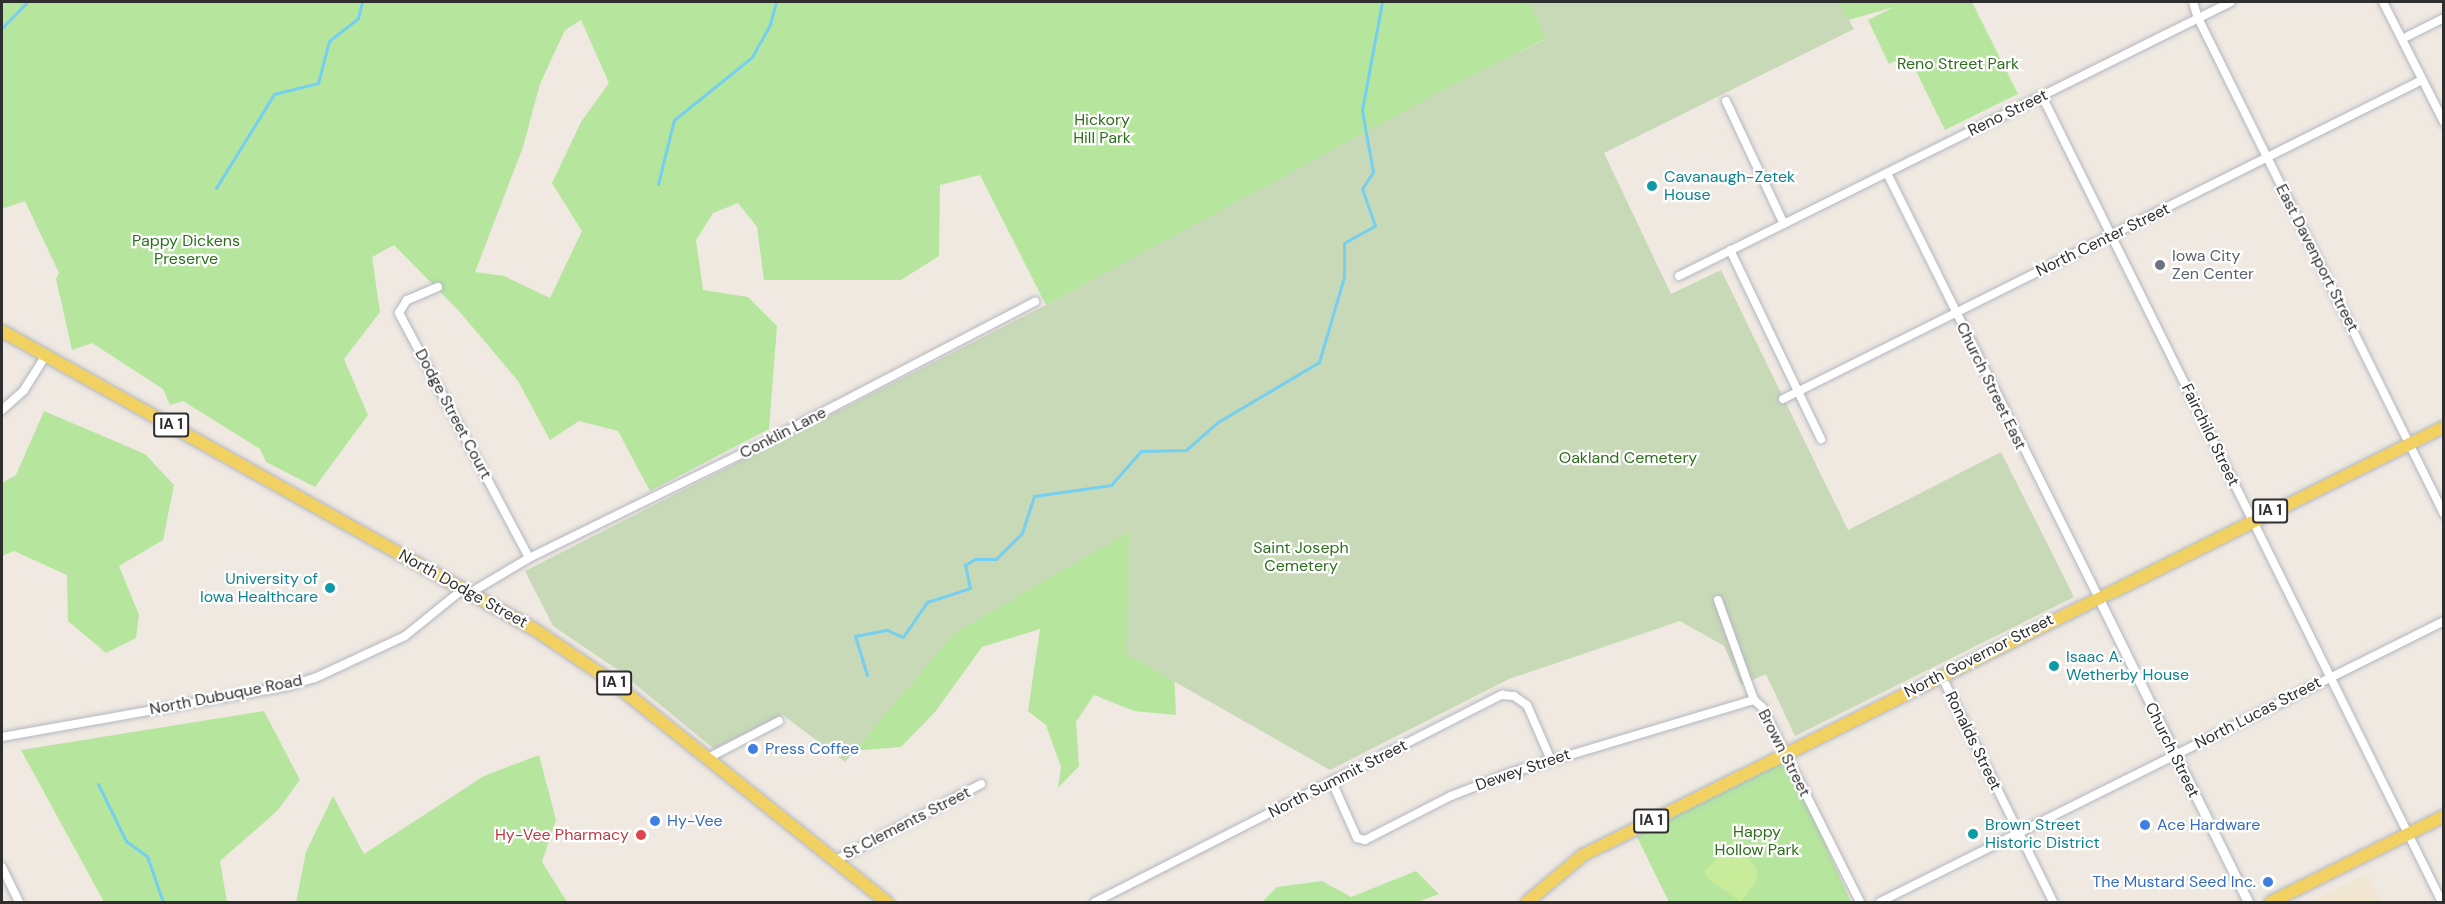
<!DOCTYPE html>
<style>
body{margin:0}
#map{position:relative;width:2445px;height:904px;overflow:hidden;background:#efe9e1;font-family:"DM Sans",sans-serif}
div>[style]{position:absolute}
.education>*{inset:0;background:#f0e6d1}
.green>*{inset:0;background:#b6e59e}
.cemetery>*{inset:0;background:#c8d9b8}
.pitch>*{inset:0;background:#c9ec9a}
.stream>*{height:3px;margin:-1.5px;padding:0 1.5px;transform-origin:1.5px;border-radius:1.5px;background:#75cff0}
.roads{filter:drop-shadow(0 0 2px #b4b7c1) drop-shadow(0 0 2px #b4b7c1)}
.minor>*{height:8px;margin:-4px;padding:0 4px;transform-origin:4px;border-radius:4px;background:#fff}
.tertiary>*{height:9px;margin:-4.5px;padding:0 4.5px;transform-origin:4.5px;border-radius:4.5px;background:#fff}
.primary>*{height:12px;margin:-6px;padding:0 6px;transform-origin:6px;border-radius:6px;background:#f2d163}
.dots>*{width:16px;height:16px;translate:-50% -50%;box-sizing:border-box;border:3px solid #fff;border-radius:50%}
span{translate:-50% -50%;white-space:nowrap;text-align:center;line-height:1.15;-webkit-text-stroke:4.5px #fff;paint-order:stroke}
.shield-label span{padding:2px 4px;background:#fff;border:2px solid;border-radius:4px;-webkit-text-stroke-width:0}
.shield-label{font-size:15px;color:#2e2e2e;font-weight:700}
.park-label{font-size:16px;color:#2c6e1b}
.street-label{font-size:16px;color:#2e2e2e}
.culture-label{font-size:16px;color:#0d838f}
.left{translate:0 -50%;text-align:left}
.right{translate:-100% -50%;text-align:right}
.worship-label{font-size:16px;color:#5b616d}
.shop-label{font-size:16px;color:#366cbe}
.health-label{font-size:16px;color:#be3a42}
.frame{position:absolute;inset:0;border:3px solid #2e2e2e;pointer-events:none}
</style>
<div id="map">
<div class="education">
<i style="clip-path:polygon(2367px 874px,2382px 902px,2311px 902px)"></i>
</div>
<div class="green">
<i style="clip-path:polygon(evenodd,2px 2px,1533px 2px,1547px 38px,1519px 52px,1174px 669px,1176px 715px,1134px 711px,1094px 695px,1076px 722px,1079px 766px,1058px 788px,1061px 767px,1046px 725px,1028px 711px,1040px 629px,982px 647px,935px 712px,901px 747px,838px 752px,1104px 274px,1046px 305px,980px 175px,940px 185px,939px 256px,901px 280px,764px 280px,757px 227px,738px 203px,713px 213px,696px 240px,703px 290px,748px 297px,777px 326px,769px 429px,650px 491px,618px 431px,579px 421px,550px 440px,518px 381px,459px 311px,394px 245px,372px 257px,380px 312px,344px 359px,368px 415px,315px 487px,266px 462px,260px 449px,183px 401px,170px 405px,163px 389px,92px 343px,72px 350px,56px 279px,59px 273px,25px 201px,2px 209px,2px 2px,581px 20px,609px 83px,581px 122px,552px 183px,582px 231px,550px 298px,504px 276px,475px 272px,523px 147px,540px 84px,565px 30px,581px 20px)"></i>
<i style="clip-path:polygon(1831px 2px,1972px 2px,2018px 94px,1945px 130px,1908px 55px,1889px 64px,1868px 20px,1894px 7px,1841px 22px)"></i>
<i style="clip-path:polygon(44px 411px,145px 454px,174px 485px,163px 540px,119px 566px,139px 615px,136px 638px,106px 653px,68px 621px,67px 575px,14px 551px,2px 556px,2px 483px,16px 475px)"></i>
<i style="clip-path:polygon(264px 711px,300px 780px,277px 811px,220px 861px,227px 902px,104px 902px,21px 750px)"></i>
<i style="clip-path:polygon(1785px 754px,1851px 902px,1669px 902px,1637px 837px)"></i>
<i style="clip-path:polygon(539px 755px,556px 820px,542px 862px,567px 902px,296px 902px,306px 852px,333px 796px,364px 854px,484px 776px)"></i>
<i style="clip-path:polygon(1416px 871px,1439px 894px,1417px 902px,1262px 902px,1277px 887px,1322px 881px,1351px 897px)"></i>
</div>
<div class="cemetery">
<i style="clip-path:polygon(1530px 2px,1839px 2px,1854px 29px,1604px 153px,1671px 294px,1721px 270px,1848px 530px,2001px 452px,2074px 597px,1795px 736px,1766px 674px,1741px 685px,1724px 646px,1680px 621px,1509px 679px,1330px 770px,1126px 654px,1129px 532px,955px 633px,845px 762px,783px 715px,714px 749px,618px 670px,553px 626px,525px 571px,1046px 305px,1462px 80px,1546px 39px)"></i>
</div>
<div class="pitch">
<i style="clip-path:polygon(1735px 840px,1758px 871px,1756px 882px,1741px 902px,1706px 877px,1705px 871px)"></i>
</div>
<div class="stream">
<i style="left:2px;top:28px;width:36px;rotate:-46deg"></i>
<i style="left:658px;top:184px;width:66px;rotate:-76deg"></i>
<i style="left:674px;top:120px;width:100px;rotate:-38.9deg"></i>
<i style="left:752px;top:57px;width:38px;rotate:-61deg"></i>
<i style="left:770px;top:24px;width:23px;rotate:-75deg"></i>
<i style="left:216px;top:188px;width:110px;rotate:-58.3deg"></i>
<i style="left:274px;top:94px;width:45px;rotate:-14deg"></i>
<i style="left:318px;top:83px;width:43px;rotate:-75.3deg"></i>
<i style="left:329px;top:41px;width:37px;rotate:-38deg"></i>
<i style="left:358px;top:18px;width:16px;rotate:-76deg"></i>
<i style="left:867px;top:675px;width:41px;rotate:-107.1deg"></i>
<i style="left:855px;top:636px;width:33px;rotate:-11deg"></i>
<i style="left:887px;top:630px;width:17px;rotate:24deg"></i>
<i style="left:903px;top:637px;width:42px;rotate:-55.6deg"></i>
<i style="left:927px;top:602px;width:45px;rotate:-18deg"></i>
<i style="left:970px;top:588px;width:24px;rotate:-102deg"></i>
<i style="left:965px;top:565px;width:12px;rotate:-31deg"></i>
<i style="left:975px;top:559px;width:21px"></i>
<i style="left:996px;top:559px;width:37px;rotate:-45deg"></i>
<i style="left:1022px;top:533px;width:39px;rotate:-72deg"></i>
<i style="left:1034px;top:496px;width:78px;rotate:-8.1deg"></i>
<i style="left:1111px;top:485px;width:45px;rotate:-48.6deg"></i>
<i style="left:1141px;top:451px;width:45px;rotate:-1.3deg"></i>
<i style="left:1186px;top:450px;width:43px;rotate:-41.2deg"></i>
<i style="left:1218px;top:422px;width:117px;rotate:-30.7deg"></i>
<i style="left:1319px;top:362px;width:89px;rotate:-73.6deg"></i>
<i style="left:1344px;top:277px;width:34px;rotate:-90deg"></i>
<i style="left:1344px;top:243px;width:35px;rotate:-29deg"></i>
<i style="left:1375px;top:226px;width:39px;rotate:-109deg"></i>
<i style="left:1362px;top:189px;width:20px;rotate:-57deg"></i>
<i style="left:1373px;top:172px;width:63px;rotate:-100.1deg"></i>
<i style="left:1362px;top:110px;width:110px;rotate:-79.5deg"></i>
<i style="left:98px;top:784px;width:64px;rotate:63.8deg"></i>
<i style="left:126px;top:841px;width:26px;rotate:36deg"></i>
<i style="left:147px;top:856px;width:49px;rotate:70.8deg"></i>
</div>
<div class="roads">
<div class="minor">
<i style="left:2193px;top:2px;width:17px;rotate:73deg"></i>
<i style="left:2198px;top:18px;width:554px;rotate:63.62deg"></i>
<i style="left:2383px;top:2px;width:135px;rotate:63.1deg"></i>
<i style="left:2402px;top:39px;width:47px;rotate:-26.6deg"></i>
<i style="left:2042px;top:96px;width:900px;rotate:63.61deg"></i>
<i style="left:1726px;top:101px;width:136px;rotate:64.8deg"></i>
<i style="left:1887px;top:173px;width:474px;rotate:63.5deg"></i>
<i style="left:1730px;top:250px;width:210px;rotate:64.3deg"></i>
<i style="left:1679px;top:276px;width:616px;rotate:-26.4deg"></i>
<i style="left:438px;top:287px;width:34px;rotate:157deg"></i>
<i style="left:407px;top:300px;width:15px;rotate:122deg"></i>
<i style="left:399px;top:313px;width:277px;rotate:62deg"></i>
<i style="left:1783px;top:399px;width:714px;rotate:-26.53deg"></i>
<i style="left:2px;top:410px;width:30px;rotate:-42deg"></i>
<i style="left:24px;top:390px;width:41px;rotate:-57.8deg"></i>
<i style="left:470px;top:593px;width:69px;rotate:-30.7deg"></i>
<i style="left:529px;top:558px;width:250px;rotate:-26.1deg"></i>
<i style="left:754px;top:448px;width:317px;rotate:-27.5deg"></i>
<i style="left:1718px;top:600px;width:106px;rotate:70.2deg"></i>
<i style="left:1754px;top:700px;width:11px;rotate:41deg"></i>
<i style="left:1762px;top:707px;width:218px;rotate:63.3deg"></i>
<i style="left:1941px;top:675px;width:253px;rotate:63.7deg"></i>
<i style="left:2px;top:737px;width:291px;rotate:-10.1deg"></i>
<i style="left:288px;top:686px;width:28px;rotate:-17deg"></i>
<i style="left:315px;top:678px;width:99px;rotate:-25deg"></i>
<i style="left:405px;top:636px;width:75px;rotate:-39deg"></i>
<i style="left:708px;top:758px;width:80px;rotate:-27.5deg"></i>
<i style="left:1332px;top:782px;width:61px;rotate:65.9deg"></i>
<i style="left:1357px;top:838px;width:8px;rotate:14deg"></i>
<i style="left:1365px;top:840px;width:97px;rotate:-27.1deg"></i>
<i style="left:1451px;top:796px;width:63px;rotate:-21.3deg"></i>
<i style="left:1510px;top:773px;width:255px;rotate:-16.7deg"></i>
<i style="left:834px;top:861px;width:166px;rotate:-27.6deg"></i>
<i style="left:2px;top:867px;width:39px;rotate:64deg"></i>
<i style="left:1095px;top:902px;width:457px;rotate:-27deg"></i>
<i style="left:1502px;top:695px;width:12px;rotate:5deg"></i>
<i style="left:1514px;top:696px;width:16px;rotate:35deg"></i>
<i style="left:1527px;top:705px;width:60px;rotate:66.4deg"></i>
<i style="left:1880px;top:902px;width:630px;rotate:-26.48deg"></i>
</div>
<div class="tertiary">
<i style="left:2098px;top:597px;width:340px;rotate:63.8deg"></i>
</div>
<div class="primary">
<i style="left:2px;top:331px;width:610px;rotate:29.26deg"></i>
<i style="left:534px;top:629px;width:93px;rotate:34deg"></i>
<i style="left:611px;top:681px;width:354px;rotate:38.7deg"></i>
<i style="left:1527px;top:902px;width:73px;rotate:-40deg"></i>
<i style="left:1583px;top:855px;width:962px;rotate:-26.43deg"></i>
<i style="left:2271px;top:902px;width:193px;rotate:-26.4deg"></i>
</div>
</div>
<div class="dots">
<i style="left:1652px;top:186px;background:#0f9aa8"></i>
<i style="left:2160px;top:265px;background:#6b7280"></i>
<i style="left:330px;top:588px;background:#0f9aa8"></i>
<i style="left:2054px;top:666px;background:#0f9aa8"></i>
<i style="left:753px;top:749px;background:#3f7fe0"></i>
<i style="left:655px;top:821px;background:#3f7fe0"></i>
<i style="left:2145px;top:825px;background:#3f7fe0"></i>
<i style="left:1973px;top:834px;background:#0f9aa8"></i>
<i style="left:641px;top:835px;background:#e0444e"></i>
<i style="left:2268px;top:882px;background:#3f7fe0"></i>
</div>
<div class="shield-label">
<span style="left:171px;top:425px">IA 1</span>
<span style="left:2270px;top:511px">IA 1</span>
<span style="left:614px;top:683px">IA 1</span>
<span style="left:1651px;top:821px">IA 1</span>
</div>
<div class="park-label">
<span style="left:1958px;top:64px">Reno Street Park</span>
<span style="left:1102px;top:129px">Hickory<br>Hill Park</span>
<span style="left:186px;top:250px">Pappy Dickens<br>Preserve</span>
<span style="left:1628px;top:458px">Oakland Cemetery</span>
<span style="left:1301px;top:557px">Saint Joseph<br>Cemetery</span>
<span style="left:1757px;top:841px">Happy<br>Hollow Park</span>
</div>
<div class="street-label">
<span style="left:2008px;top:113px;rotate:-26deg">Reno Street</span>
<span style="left:2103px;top:240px;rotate:-26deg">North Center Street</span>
<span style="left:2317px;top:258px;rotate:63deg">East Davenport Street</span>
<span style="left:1991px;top:386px;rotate:64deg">Church Street East</span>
<span style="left:453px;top:414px;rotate:62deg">Dodge Street Court</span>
<span style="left:783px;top:433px;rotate:-27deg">Conklin Lane</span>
<span style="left:2210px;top:435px;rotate:64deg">Fairchild Street</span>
<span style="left:463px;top:589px;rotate:29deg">North Dodge Street</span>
<span style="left:1979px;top:656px;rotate:-27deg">North Governor Street</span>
<span style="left:226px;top:695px;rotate:-11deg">North Dubuque Road</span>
<span style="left:2258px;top:713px;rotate:-27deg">North Lucas Street</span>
<span style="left:1973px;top:741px;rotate:64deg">Ronalds Street</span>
<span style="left:2172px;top:750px;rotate:64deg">Church Street</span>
<span style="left:1784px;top:753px;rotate:63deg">Brown Street</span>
<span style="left:1523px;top:770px;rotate:-19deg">Dewey Street</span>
<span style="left:1338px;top:779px;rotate:-27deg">North Summit Street</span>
<span style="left:907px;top:823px;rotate:-27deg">St Clements Street</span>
</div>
<div class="culture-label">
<span class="left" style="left:1664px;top:186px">Cavanaugh-Zetek<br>House</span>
<span class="right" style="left:318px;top:588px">University of<br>Iowa Healthcare</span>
<span class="left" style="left:2066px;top:666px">Isaac A.<br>Wetherby House</span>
<span class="left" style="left:1985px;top:834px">Brown Street<br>Historic District</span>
</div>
<div class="worship-label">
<span class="left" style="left:2172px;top:265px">Iowa City<br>Zen Center</span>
</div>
<div class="shop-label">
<span class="left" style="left:765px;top:749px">Press Coffee</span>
<span class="left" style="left:667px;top:821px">Hy-Vee</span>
<span class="left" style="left:2157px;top:825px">Ace Hardware</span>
<span class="right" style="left:2256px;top:882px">The Mustard Seed Inc.</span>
</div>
<div class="health-label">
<span class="right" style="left:629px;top:835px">Hy-Vee Pharmacy</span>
</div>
<div class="frame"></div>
</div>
